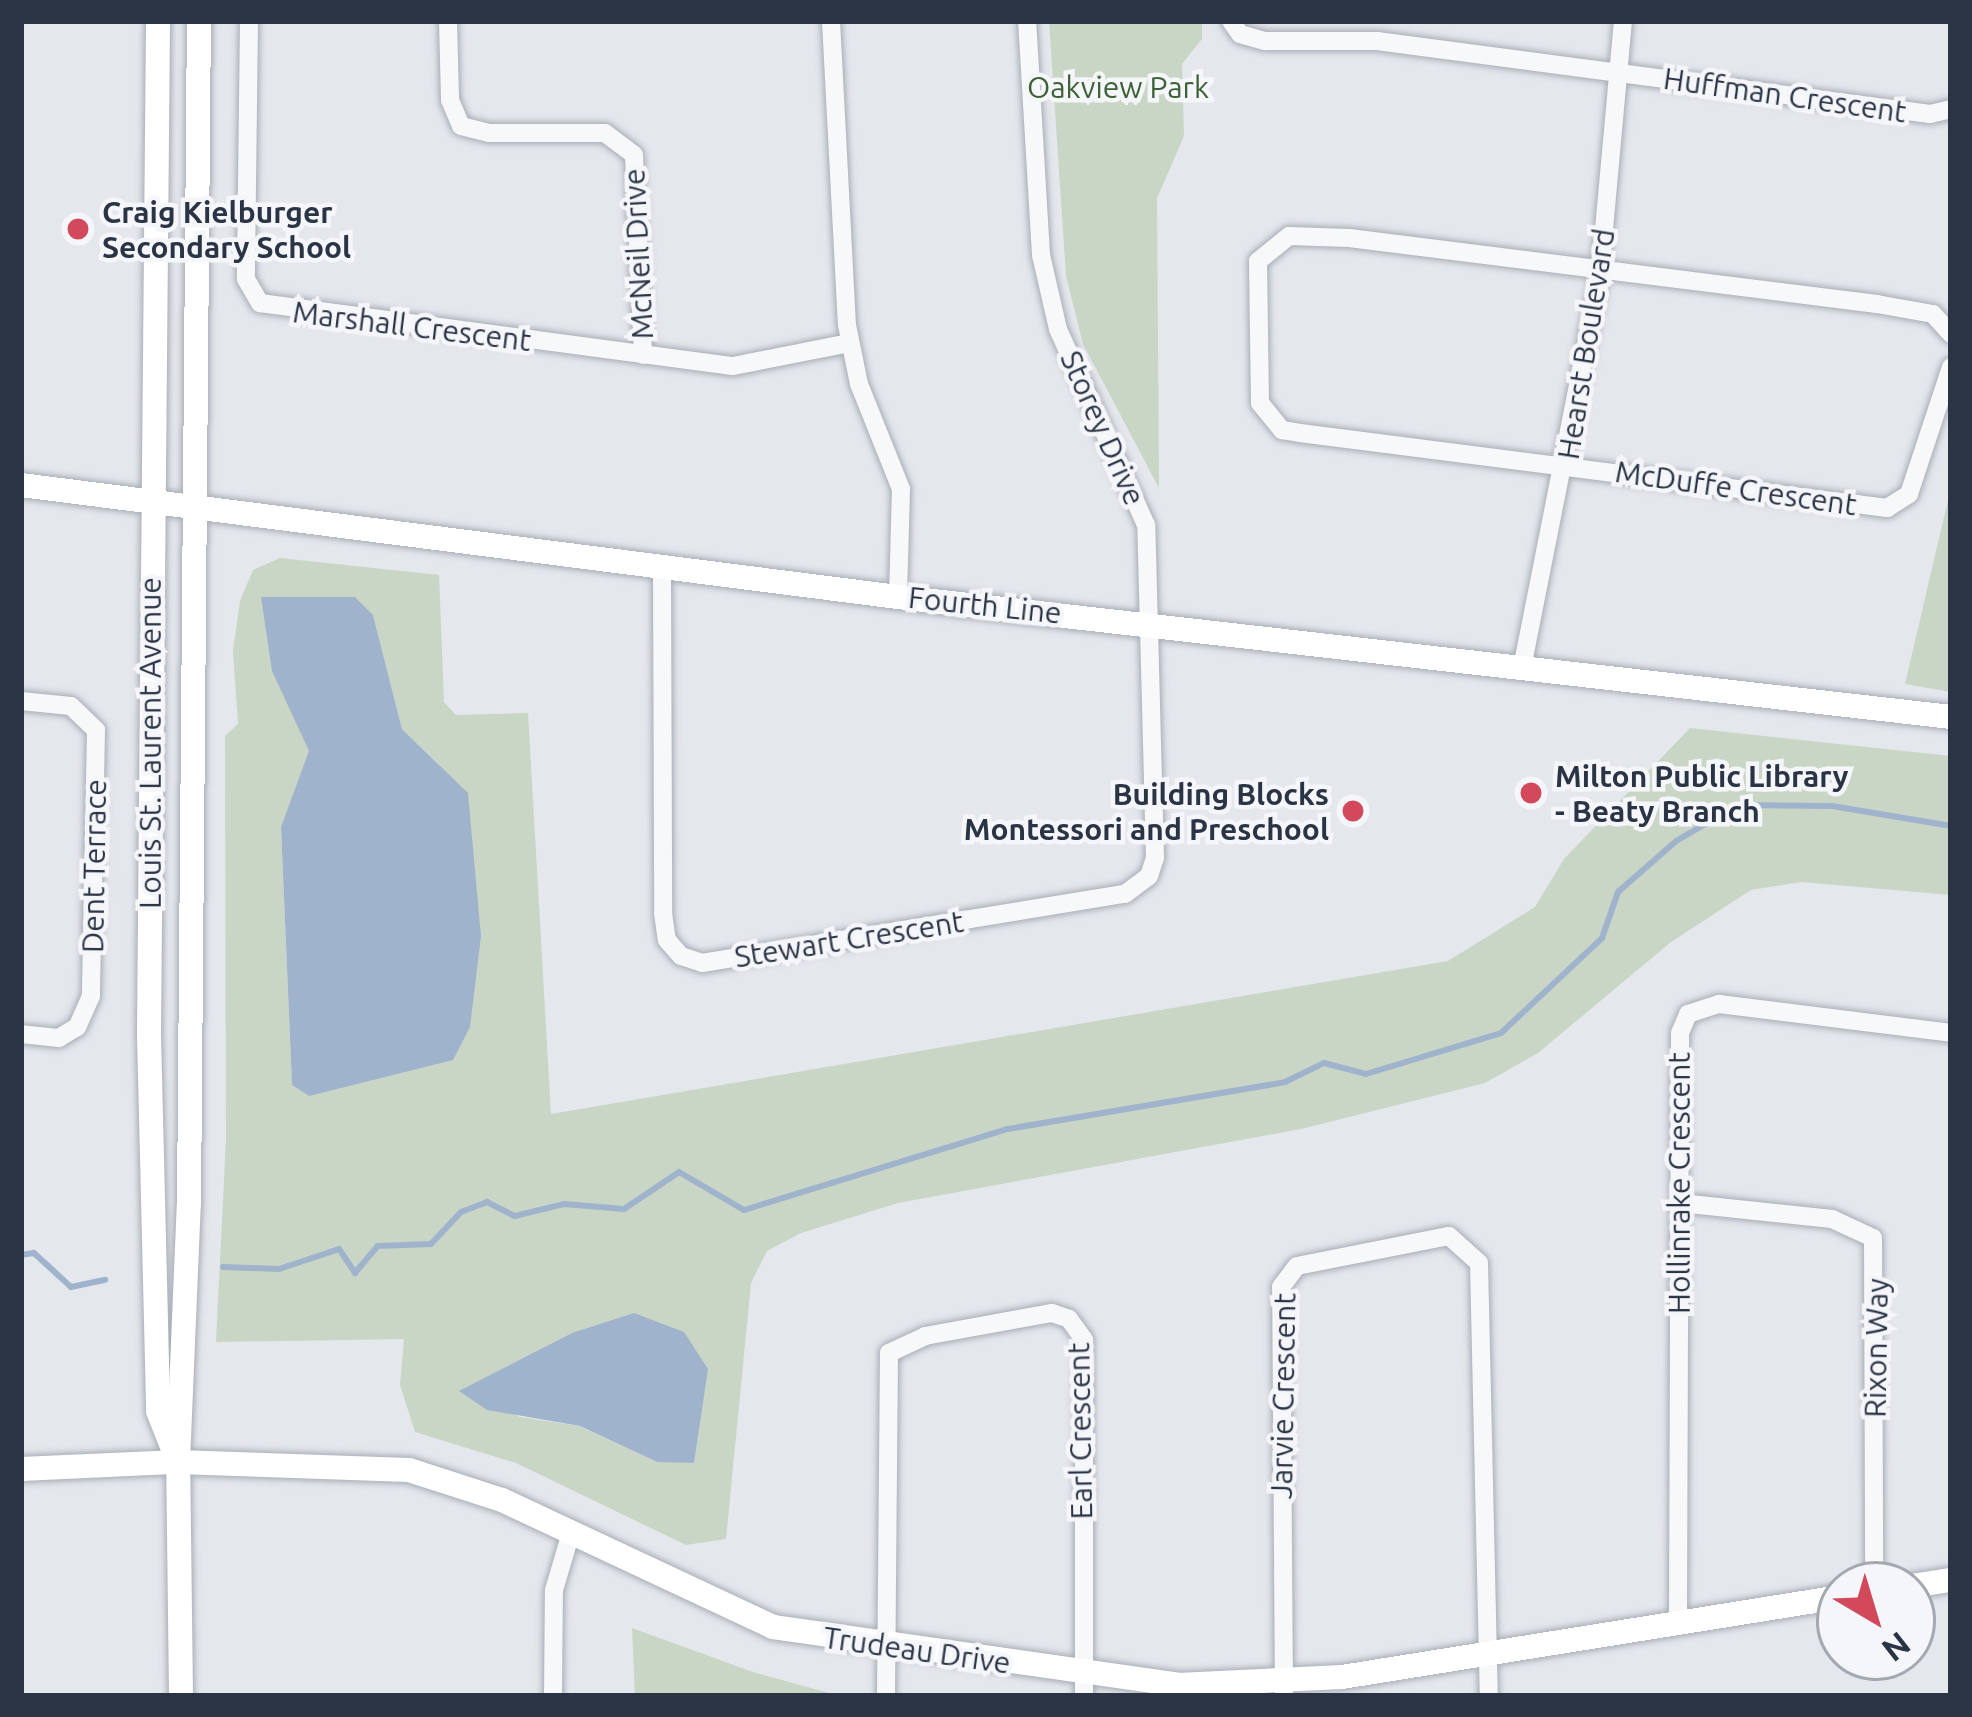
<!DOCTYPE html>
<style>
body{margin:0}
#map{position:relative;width:1972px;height:1717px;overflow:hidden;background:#e4e7ec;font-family:Ubuntu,sans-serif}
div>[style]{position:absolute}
.green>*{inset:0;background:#c9d6c5}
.water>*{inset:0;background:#9fb4cc}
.stream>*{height:6px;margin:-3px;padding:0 3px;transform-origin:3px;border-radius:3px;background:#9fb4cc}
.roads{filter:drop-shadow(0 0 3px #a9aeb7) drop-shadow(0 0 3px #a9aeb7)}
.street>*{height:18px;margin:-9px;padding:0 9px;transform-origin:9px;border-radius:9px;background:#f7f8fa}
.secondary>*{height:24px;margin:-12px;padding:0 12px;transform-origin:12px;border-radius:12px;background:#fff}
.dots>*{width:33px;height:33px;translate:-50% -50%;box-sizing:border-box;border:6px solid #f4f6f9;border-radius:50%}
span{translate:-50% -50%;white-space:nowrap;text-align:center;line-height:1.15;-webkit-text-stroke:9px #f4f6f9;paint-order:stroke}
.park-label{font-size:30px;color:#3f6138}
.street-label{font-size:30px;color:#2b3445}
.poi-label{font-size:30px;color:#2b3445;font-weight:700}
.left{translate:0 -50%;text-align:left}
.right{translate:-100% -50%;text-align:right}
.frame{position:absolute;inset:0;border:24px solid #2b3445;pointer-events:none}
.north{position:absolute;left:1816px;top:1561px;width:120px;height:120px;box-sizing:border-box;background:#f4f6f9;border:3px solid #a4a8b1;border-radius:50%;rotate:142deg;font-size:33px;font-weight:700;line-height:48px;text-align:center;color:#2b3445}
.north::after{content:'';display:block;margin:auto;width:42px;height:54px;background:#d1495b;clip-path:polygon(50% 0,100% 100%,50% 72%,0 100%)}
</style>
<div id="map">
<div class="green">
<i style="clip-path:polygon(1049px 21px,1202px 21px,1202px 39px,1182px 64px,1184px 136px,1157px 198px,1159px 488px,1083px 344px,1066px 276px)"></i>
<i style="clip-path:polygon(1951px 487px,1951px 692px,1905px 684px)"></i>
<i style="clip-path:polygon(evenodd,280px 558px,439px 575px,444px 702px,456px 715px,528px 713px,551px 1114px,1448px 961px,1535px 907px,1564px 859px,1690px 728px,1951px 756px,1951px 895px,1801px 882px,1751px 890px,1671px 942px,1538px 1053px,1485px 1083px,1301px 1129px,898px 1203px,801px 1233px,767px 1251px,751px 1283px,726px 1539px,686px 1545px,516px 1463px,415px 1432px,400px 1385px,404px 1339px,216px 1342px,226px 1140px,225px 736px,238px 724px,233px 650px,240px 601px,253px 570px,280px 558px,373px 615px,402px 729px,440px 765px,292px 1085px,281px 827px,373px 615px,280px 558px,572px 1333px,657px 1462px,579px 1426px,520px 1417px,460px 1391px,572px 1333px)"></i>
<i style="clip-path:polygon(632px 1628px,753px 1672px,840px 1696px,635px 1696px)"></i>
</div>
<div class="water">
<i style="clip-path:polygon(261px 597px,355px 597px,373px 615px,402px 729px,468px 793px,481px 936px,470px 1027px,453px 1060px,309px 1096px,292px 1085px,281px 827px,309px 751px,272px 671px)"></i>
<i style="clip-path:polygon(634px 1313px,684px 1332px,708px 1369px,694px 1463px,657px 1462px,580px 1426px,487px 1410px,459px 1391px,572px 1333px)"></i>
</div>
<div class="stream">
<i style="left:21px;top:1255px;width:13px;rotate:-9deg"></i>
<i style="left:34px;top:1253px;width:50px;rotate:42.6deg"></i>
<i style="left:71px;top:1287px;width:35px;rotate:-12deg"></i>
<i style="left:223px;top:1267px;width:56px;rotate:2deg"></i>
<i style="left:279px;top:1269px;width:63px;rotate:-18.4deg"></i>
<i style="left:339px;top:1249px;width:29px;rotate:56deg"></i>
<i style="left:355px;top:1273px;width:35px;rotate:-50deg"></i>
<i style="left:378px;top:1246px;width:53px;rotate:-2.2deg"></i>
<i style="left:431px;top:1244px;width:44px;rotate:-46.8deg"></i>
<i style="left:461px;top:1212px;width:28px;rotate:-21deg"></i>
<i style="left:487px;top:1202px;width:31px;rotate:27deg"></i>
<i style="left:515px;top:1216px;width:50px;rotate:-13.8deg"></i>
<i style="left:564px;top:1204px;width:60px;rotate:4.8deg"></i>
<i style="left:624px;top:1209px;width:66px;rotate:-33.9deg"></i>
<i style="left:679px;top:1172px;width:75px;rotate:30.3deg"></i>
<i style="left:744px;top:1210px;width:276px;rotate:-17.1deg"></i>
<i style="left:1008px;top:1129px;width:281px;rotate:-9.6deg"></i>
<i style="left:1285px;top:1082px;width:43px;rotate:-26deg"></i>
<i style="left:1324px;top:1063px;width:43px;rotate:14.7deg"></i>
<i style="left:1366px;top:1074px;width:141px;rotate:-16.9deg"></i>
<i style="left:1501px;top:1033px;width:139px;rotate:-43.2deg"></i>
<i style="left:1602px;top:938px;width:49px;rotate:-70.8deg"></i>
<i style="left:1618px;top:892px;width:77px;rotate:-41.3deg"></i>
<i style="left:1676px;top:841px;width:72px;rotate:-30.1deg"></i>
<i style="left:1738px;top:805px;width:94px;rotate:0.6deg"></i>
<i style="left:1832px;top:806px;width:121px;rotate:9.5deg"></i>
</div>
<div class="roads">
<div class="street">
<i style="left:249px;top:21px;width:258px;rotate:90.7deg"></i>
<i style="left:246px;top:279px;width:28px;rotate:60deg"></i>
<i style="left:260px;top:303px;width:477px;rotate:7.6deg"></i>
<i style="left:733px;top:366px;width:118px;rotate:-11.2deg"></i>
<i style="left:448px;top:21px;width:79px;rotate:88.5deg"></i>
<i style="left:450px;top:100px;width:28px;rotate:67deg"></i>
<i style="left:461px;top:126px;width:29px;rotate:14deg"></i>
<i style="left:489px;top:133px;width:116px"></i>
<i style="left:605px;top:133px;width:36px;rotate:37deg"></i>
<i style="left:634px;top:155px;width:200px;rotate:87.4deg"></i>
<i style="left:831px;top:21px;width:304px;rotate:87deg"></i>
<i style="left:847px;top:325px;width:60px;rotate:78.5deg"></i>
<i style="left:859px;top:384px;width:113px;rotate:68.2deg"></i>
<i style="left:901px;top:489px;width:108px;rotate:91.6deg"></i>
<i style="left:1231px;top:21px;width:16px;rotate:55deg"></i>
<i style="left:1240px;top:34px;width:26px;rotate:16deg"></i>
<i style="left:1265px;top:41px;width:112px"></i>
<i style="left:1377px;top:41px;width:558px;rotate:7.52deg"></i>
<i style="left:1930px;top:114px;width:22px;rotate:-13deg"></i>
<i style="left:1951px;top:334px;width:27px;rotate:-132deg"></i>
<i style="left:1933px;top:314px;width:57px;rotate:-169.9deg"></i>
<i style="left:1877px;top:304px;width:532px;rotate:-172.87deg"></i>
<i style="left:1349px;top:238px;width:60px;rotate:-178.1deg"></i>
<i style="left:1289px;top:236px;width:40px;rotate:141deg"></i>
<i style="left:1258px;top:261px;width:142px;rotate:89.2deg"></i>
<i style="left:1260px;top:403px;width:35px;rotate:51deg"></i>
<i style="left:1282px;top:430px;width:18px;rotate:9deg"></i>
<i style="left:1300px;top:433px;width:592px;rotate:7.28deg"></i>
<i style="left:1887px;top:508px;width:26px;rotate:-32deg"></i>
<i style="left:1909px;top:494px;width:134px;rotate:-71.7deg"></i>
<i style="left:662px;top:568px;width:345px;rotate:89.8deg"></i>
<i style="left:663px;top:913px;width:27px;rotate:82deg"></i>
<i style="left:667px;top:940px;width:21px;rotate:49deg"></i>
<i style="left:681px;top:956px;width:22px;rotate:18deg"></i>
<i style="left:702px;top:963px;width:429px;rotate:-9.3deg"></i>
<i style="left:1125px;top:894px;width:30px;rotate:-37deg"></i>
<i style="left:1149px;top:876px;width:19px;rotate:-72deg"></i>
<i style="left:1155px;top:858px;width:333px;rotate:-91.5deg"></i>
<i style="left:1146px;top:525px;width:215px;rotate:-114.2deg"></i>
<i style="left:1058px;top:329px;width:76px;rotate:-102.9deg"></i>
<i style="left:1041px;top:255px;width:234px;rotate:-93.4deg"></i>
<i style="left:1523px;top:663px;width:398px;rotate:-78.8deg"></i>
<i style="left:1600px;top:273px;width:253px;rotate:-84.8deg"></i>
<i style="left:21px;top:701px;width:50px;rotate:5.7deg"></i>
<i style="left:71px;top:706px;width:35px;rotate:44deg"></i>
<i style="left:96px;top:730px;width:266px;rotate:91.1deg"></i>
<i style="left:91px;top:996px;width:34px;rotate:114deg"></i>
<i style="left:77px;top:1027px;width:21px;rotate:149deg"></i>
<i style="left:59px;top:1038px;width:38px;rotate:-174deg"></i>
<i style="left:1680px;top:1203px;width:153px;rotate:6deg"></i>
<i style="left:1832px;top:1219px;width:45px;rotate:24.9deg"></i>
<i style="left:1873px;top:1238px;width:347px;rotate:89.8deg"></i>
<i style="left:1678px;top:1619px;width:586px;rotate:-89.8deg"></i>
<i style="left:1680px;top:1033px;width:21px;rotate:-67deg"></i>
<i style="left:1688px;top:1014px;width:33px;rotate:-18deg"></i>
<i style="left:1719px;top:1004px;width:234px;rotate:7.1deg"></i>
<i style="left:553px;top:1696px;width:106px;rotate:-89.5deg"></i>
<i style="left:554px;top:1590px;width:56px;rotate:-73.5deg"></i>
<i style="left:886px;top:1696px;width:343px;rotate:-89.5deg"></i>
<i style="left:889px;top:1353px;width:40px;rotate:-25deg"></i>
<i style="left:925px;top:1336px;width:129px;rotate:-10.3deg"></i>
<i style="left:1052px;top:1313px;width:18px;rotate:19deg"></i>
<i style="left:1069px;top:1319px;width:26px;rotate:54deg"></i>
<i style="left:1084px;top:1340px;width:356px;rotate:90deg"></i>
<i style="left:1284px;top:1696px;width:409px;rotate:-90.4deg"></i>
<i style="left:1281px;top:1287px;width:26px;rotate:-53deg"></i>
<i style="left:1297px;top:1266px;width:155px;rotate:-11.2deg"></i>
<i style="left:1449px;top:1236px;width:40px;rotate:42deg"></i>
<i style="left:1479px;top:1263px;width:433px;rotate:88.7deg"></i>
</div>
<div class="secondary">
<i style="left:158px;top:21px;width:1014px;rotate:90.51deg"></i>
<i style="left:149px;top:1035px;width:376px;rotate:88.6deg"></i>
<i style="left:158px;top:1411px;width:41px;rotate:68.5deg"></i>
<i style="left:21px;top:485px;width:884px;rotate:7.28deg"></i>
<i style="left:898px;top:597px;width:1060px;rotate:6.5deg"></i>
<i style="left:21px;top:1469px;width:157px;rotate:-2.6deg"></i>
<i style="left:178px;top:1462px;width:231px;rotate:2deg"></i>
<i style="left:409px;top:1470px;width:98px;rotate:17.9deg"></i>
<i style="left:502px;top:1500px;width:299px;rotate:25.1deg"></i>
<i style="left:773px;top:1627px;width:409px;rotate:8.1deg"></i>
<i style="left:1178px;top:1685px;width:164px;rotate:-2.8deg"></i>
<i style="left:1342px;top:1677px;width:504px;rotate:-9.13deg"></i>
<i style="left:1912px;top:1586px;width:39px;rotate:-9deg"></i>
<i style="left:181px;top:1696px;width:234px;rotate:-90.7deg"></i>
<i style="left:178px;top:1462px;width:258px;rotate:-87.6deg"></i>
<i style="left:189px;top:1204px;width:1183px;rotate:-89.52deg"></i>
</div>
</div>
<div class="dots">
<i style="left:78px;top:229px;background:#d1495b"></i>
<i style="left:1531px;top:793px;background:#d1495b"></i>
<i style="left:1353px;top:811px;background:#d1495b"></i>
</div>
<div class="park-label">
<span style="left:1118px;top:87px">Oakview Park</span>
</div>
<div class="street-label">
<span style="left:1785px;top:95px;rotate:8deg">Huffman Crescent</span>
<span style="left:638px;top:254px;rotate:-93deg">McNeil Drive</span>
<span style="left:412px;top:326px;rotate:7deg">Marshall Crescent</span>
<span style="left:1586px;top:344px;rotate:-81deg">Hearst Boulevard</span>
<span style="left:1103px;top:428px;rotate:66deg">Storey Drive</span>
<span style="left:1736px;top:488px;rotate:8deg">McDuffe Crescent</span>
<span style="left:985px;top:605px;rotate:6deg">Fourth Line</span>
<span style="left:150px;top:743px;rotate:-90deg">Louis St. Laurent Avenue</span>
<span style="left:94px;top:866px;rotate:-89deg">Dent Terrace</span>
<span style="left:849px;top:939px;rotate:-9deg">Stewart Crescent</span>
<span style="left:1679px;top:1183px;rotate:-90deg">Hollinrake Crescent</span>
<span style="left:1876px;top:1348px;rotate:-89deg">Rixon Way</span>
<span style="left:1283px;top:1396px;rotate:-89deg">Jarvie Crescent</span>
<span style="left:1080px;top:1431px;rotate:-91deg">Earl Crescent</span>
<span style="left:917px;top:1650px;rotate:8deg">Trudeau Drive</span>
</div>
<div class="poi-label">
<span class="left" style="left:102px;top:229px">Craig Kielburger<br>Secondary School</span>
<span class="left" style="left:1555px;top:793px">Milton Public Library<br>- Beaty Branch</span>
<span class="right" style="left:1329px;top:811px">Building Blocks<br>Montessori and Preschool</span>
</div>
<div class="frame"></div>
<div class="north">N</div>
</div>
